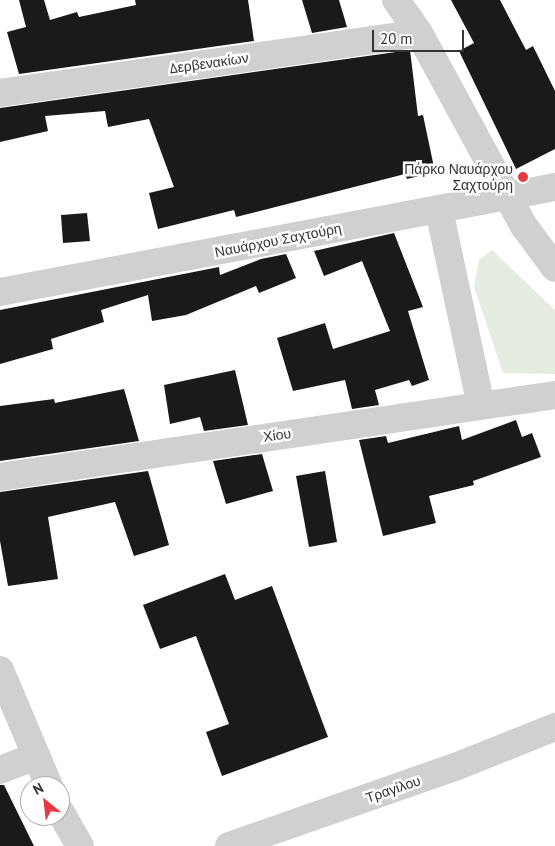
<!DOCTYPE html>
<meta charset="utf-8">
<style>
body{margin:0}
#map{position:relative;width:555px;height:846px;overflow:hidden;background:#fff;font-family:"PT Sans",sans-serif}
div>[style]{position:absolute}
.green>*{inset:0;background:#e6ecdf}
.building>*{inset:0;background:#1a1a1a}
.minor>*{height:28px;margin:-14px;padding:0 14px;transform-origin:14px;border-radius:14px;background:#d0d0d0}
.dots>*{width:14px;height:14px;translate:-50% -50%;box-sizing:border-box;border:2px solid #fff;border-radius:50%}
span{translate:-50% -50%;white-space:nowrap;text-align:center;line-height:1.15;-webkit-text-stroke:5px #fff;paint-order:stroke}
.street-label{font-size:14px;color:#333}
.poi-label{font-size:14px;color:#333}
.right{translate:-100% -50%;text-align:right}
.north{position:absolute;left:20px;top:776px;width:50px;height:50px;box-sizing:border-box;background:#fff;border:1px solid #adadad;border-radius:50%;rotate:331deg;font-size:14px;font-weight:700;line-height:20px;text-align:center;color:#333}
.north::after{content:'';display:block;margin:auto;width:18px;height:22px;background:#e63946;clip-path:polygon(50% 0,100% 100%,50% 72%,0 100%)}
.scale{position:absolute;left:372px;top:30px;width:92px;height:22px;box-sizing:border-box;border:2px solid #333;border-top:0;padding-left:6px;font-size:15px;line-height:18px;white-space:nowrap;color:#333;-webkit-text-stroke:4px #fff;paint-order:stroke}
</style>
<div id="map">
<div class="green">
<i style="clip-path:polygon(492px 250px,555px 310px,555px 374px,503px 373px,474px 287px,479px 260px)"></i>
</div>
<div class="building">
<i style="clip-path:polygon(19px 0,44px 0,50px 20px,77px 12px,79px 17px,136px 5px,135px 0,248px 0,254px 41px,19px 74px,7px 32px,26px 27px)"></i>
<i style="clip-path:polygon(302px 0,339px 0,347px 27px,312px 33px)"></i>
<i style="clip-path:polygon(451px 0,500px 0,526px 50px,533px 46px,555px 91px,555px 149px,516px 169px,459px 51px,474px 43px)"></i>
<i style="clip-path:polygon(410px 50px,418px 116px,423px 115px,435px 172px,407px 179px,405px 174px,236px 217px,234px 210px,158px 229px,149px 193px,174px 187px,149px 119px,108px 127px,105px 111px,45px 116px,48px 131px,0 142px,0 108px)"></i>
<i style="clip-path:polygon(87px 213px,90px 241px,63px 243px,61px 215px)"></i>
<i style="clip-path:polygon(394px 233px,423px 307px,408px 311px,429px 380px,412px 386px,409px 380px,375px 390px,379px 405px,352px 409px,345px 380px,293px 391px,277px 338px,325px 323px,333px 349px,390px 331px,362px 261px,324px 276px,314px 251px)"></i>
<i style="clip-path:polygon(286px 254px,296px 278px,259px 293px,256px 286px,186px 315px,152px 321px,148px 295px,101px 310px,104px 322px,51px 339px,53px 349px,0 364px,0 310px,219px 267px,220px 275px,261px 259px)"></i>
<i style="clip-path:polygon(235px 370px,248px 425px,204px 431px,200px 417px,170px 424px,164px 385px)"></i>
<i style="clip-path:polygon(124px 389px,139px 441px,0 461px,0 406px,54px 399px,55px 403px)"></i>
<i style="clip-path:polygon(516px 420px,522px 437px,532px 433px,541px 457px,473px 481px,474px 485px,429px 496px,436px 523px,383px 536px,359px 440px,386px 436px,388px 443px,459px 426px,462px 440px)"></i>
<i style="clip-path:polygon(262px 454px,273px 491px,226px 504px,213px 461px)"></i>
<i style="clip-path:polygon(148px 471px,169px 545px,134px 556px,115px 502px,48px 517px,58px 579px,8px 586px,0 541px,0 492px)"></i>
<i style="clip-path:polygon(325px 471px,337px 542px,309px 547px,296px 476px)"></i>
<i style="clip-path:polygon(225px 574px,235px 600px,272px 586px,328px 737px,222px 776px,206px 732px,229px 724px,196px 636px,160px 649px,143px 605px)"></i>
<i style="clip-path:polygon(0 785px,4px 785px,34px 846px,0 846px)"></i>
</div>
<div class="minor">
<i style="left:396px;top:0;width:40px;rotate:55.1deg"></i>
<i style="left:419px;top:33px;width:220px;rotate:61.5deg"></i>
<i style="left:524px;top:226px;width:52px;rotate:53.6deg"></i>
<i style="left:0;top:93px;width:423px;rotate:-8.1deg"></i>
<i style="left:439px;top:210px;width:200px;rotate:77.9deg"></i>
<i style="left:0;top:292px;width:565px;rotate:-10.71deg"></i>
<i style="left:0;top:477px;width:561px;rotate:-8.4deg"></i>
<i style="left:0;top:670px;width:126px;rotate:67.1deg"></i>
<i style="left:0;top:770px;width:39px;rotate:-21deg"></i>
<i style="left:60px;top:811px;width:40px;rotate:60.3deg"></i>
<i style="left:229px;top:846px;width:239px;rotate:-19.3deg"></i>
<i style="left:455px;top:767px;width:108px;rotate:-21.8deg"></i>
</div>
<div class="dots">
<i style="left:523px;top:177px;background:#e63946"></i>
</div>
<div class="street-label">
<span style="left:209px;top:63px;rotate:-8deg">Δερβενακίων</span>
<span style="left:278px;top:240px;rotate:-11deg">Ναυάρχου Σαχτούρη</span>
<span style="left:277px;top:435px;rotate:-8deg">Χίου</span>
<span style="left:393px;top:789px;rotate:-19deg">Τραγίλου</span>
</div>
<div class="poi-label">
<span class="right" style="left:513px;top:177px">Πάρκο Ναυάρχου<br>Σαχτούρη</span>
</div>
<div class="north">N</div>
<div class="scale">20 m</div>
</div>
